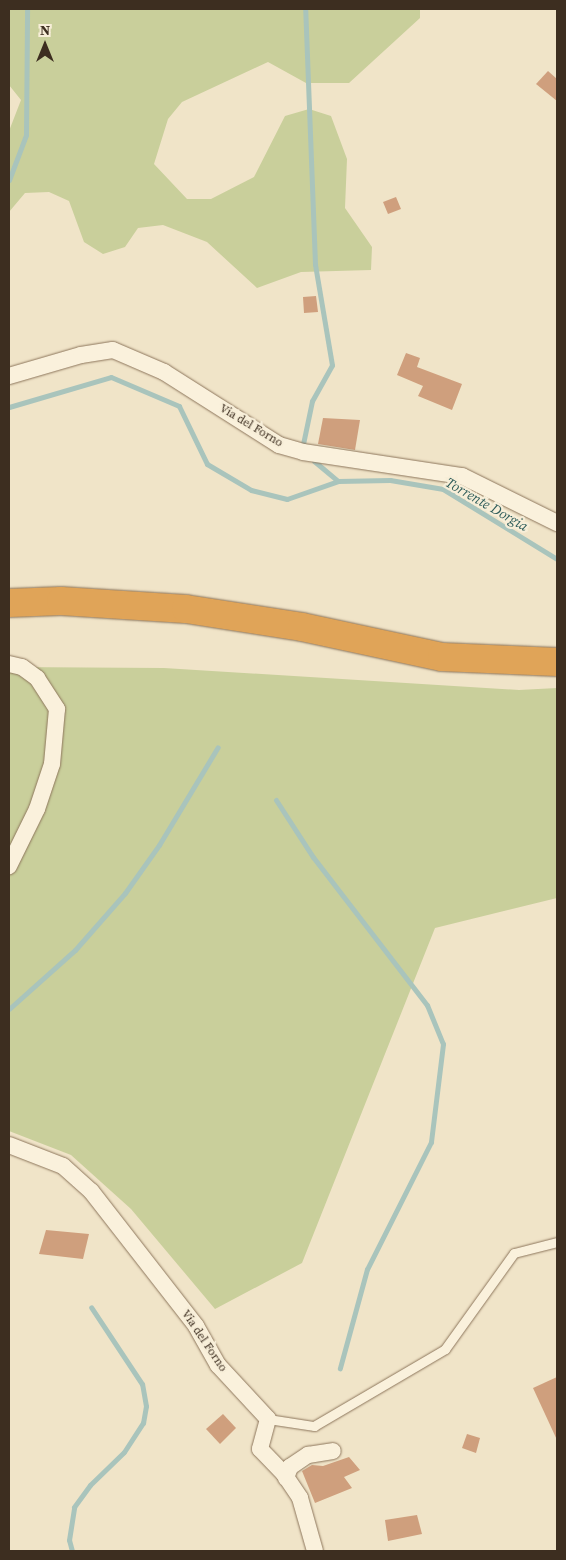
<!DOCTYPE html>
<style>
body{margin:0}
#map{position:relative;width:566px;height:1560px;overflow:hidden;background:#f0e4c8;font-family:"Source Serif 4",serif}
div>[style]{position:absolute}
.green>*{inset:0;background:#c9cf9b}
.stream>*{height:5px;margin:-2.5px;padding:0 2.5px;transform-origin:2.5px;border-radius:2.5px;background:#a9c4bc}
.building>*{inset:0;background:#cf9f7d}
.roads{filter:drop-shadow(0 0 1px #8d765c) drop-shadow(0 0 1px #8d765c)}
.lane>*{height:9px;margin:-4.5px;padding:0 4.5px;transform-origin:4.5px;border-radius:4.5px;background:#faf1dc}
.street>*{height:16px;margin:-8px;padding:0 8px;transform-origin:8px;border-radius:8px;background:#faf1dc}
.highway>*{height:28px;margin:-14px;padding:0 14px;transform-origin:14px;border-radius:14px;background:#e0a458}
span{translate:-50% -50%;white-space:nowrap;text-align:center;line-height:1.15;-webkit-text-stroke:4.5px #f7eed8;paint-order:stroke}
.street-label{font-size:12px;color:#3d2e20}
.water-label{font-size:14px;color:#2f5d5a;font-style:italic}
.frame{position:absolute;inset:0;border:10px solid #3d2e20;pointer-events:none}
.north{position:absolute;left:20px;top:20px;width:50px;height:50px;-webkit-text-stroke:4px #f7eed8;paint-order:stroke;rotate:0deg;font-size:14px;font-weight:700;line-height:20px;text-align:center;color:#3d2e20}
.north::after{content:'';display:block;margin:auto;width:18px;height:22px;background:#3d2e20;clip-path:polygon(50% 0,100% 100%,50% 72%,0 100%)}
</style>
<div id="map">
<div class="green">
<i style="clip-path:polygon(9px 9px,420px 9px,420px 18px,349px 83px,306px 83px,268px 62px,182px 102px,168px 119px,154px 164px,187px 199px,211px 199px,254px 177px,285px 116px,309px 109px,331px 116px,347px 159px,345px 208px,372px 247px,371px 270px,301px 272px,257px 288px,207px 242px,163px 225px,138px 228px,125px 247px,103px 254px,84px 242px,69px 201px,49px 192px,25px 193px,9px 212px,9px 131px,21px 100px,9px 85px)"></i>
<i style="clip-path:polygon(9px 667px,164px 668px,519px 690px,557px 688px,557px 898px,435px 928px,302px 1263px,215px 1309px,131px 1209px,71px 1155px,9px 1131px)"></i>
</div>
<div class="stream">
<i style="left:9px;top:180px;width:48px;rotate:-69.3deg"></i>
<i style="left:26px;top:135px;width:126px;rotate:-89.5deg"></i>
<i style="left:9px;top:407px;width:106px;rotate:-16.4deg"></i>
<i style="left:111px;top:377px;width:74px;rotate:23.1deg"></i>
<i style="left:179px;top:406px;width:64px;rotate:64.2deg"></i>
<i style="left:207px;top:464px;width:51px;rotate:30.6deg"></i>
<i style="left:251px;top:490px;width:37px;rotate:14deg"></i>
<i style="left:287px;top:499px;width:54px;rotate:-19.4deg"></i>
<i style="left:338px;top:481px;width:52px;rotate:-1.1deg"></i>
<i style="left:390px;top:480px;width:54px;rotate:9.6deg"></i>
<i style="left:443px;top:489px;width:134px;rotate:31.6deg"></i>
<i style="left:303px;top:444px;width:44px;rotate:-78.2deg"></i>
<i style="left:312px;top:401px;width:41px;rotate:-60.9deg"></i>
<i style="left:332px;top:365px;width:102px;rotate:-99.6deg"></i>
<i style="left:315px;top:264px;width:255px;rotate:-92.2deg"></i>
<i style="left:314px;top:461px;width:31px;rotate:40deg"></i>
<i style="left:276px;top:800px;width:68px;rotate:57deg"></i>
<i style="left:313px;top:857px;width:187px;rotate:52.4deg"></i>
<i style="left:427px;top:1005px;width:42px;rotate:67.7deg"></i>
<i style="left:443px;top:1044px;width:99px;rotate:97deg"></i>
<i style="left:431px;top:1142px;width:142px;rotate:116.7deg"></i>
<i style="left:367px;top:1269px;width:103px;rotate:105.3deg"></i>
<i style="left:9px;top:1009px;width:89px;rotate:-41.8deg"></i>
<i style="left:75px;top:950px;width:76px;rotate:-48.7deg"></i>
<i style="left:125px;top:893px;width:59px;rotate:-54.7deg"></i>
<i style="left:159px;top:845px;width:114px;rotate:-59deg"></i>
<i style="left:72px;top:1551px;width:11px;rotate:-105deg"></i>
<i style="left:69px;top:1540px;width:33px;rotate:-81deg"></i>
<i style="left:74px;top:1507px;width:27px;rotate:-54deg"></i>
<i style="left:90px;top:1485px;width:47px;rotate:-44.1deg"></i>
<i style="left:124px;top:1452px;width:35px;rotate:-57deg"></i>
<i style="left:143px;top:1423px;width:17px;rotate:-80deg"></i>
<i style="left:146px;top:1406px;width:22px;rotate:-100deg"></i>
<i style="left:142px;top:1384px;width:92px;rotate:-123.5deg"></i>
</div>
<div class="building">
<i style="clip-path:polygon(548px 71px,557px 79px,557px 101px,536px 84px)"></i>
<i style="clip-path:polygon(396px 197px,401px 209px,388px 214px,383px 202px)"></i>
<i style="clip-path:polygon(316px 296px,318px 312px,304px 313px,303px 297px)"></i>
<i style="clip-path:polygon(406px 353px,420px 358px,417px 367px,462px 384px,452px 410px,418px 396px,423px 386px,397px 375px)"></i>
<i style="clip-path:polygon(323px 418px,360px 420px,355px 450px,318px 444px)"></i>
<i style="clip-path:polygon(46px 1230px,89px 1234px,83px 1259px,39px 1254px)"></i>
<i style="clip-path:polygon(557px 1377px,557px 1440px,533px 1388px)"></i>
<i style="clip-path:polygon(223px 1414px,236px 1428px,220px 1444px,206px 1429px)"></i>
<i style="clip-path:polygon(467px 1434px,480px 1438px,476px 1453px,462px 1448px)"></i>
<i style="clip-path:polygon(349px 1457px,360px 1470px,344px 1477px,352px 1488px,315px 1503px,302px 1471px,312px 1465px,323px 1466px)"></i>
<i style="clip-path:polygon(417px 1515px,422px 1534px,388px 1541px,385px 1520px)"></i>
</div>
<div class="roads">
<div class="lane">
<i style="left:268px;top:1419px;width:47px;rotate:8.7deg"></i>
<i style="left:314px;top:1426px;width:152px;rotate:-30.4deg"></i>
<i style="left:445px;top:1349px;width:118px;rotate:-54.3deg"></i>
<i style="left:514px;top:1253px;width:44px;rotate:-14.3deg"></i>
</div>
<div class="street">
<i style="left:9px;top:376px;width:75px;rotate:-16.3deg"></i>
<i style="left:81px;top:355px;width:32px;rotate:-9deg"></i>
<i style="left:113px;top:350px;width:56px;rotate:23.3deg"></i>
<i style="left:164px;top:372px;width:136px;rotate:32.4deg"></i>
<i style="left:279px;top:445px;width:25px;rotate:16deg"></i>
<i style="left:303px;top:452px;width:161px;rotate:8.6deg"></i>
<i style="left:462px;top:476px;width:106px;rotate:26.3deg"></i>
<i style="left:9px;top:664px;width:13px;rotate:13deg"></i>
<i style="left:22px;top:667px;width:19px;rotate:36deg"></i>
<i style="left:37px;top:678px;width:37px;rotate:57deg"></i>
<i style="left:57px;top:709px;width:55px;rotate:95.2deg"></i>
<i style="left:52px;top:764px;width:47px;rotate:108.4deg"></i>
<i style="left:37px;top:809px;width:64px;rotate:116.2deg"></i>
<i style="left:9px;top:1145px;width:58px;rotate:21.3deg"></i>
<i style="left:63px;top:1166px;width:38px;rotate:42deg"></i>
<i style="left:91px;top:1191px;width:171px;rotate:52.1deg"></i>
<i style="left:196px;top:1326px;width:45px;rotate:60.6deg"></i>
<i style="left:218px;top:1365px;width:74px;rotate:47.2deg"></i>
<i style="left:268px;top:1419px;width:31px;rotate:105deg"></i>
<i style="left:260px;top:1449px;width:35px;rotate:46deg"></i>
<i style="left:284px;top:1474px;width:29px;rotate:56deg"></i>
<i style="left:300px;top:1498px;width:55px;rotate:74.2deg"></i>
<i style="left:286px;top:1478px;width:12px;rotate:-70deg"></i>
<i style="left:290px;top:1467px;width:22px;rotate:-34deg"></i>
<i style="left:308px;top:1455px;width:25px;rotate:-9deg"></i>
</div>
<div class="highway">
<i style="left:9px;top:603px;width:52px;rotate:-2.2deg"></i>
<i style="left:61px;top:601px;width:125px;rotate:3.7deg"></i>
<i style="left:186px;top:609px;width:117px;rotate:8.8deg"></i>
<i style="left:302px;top:627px;width:143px;rotate:12.1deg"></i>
<i style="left:442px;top:657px;width:115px;rotate:2.5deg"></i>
</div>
</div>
<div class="street-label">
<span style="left:251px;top:426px;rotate:31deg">Via del Forno</span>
<span style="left:204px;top:1341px;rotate:56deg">Via del Forno</span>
</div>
<div class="water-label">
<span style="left:487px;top:504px;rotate:30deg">Torrente Dorgia</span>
</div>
<div class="frame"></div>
<div class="north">N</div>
</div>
